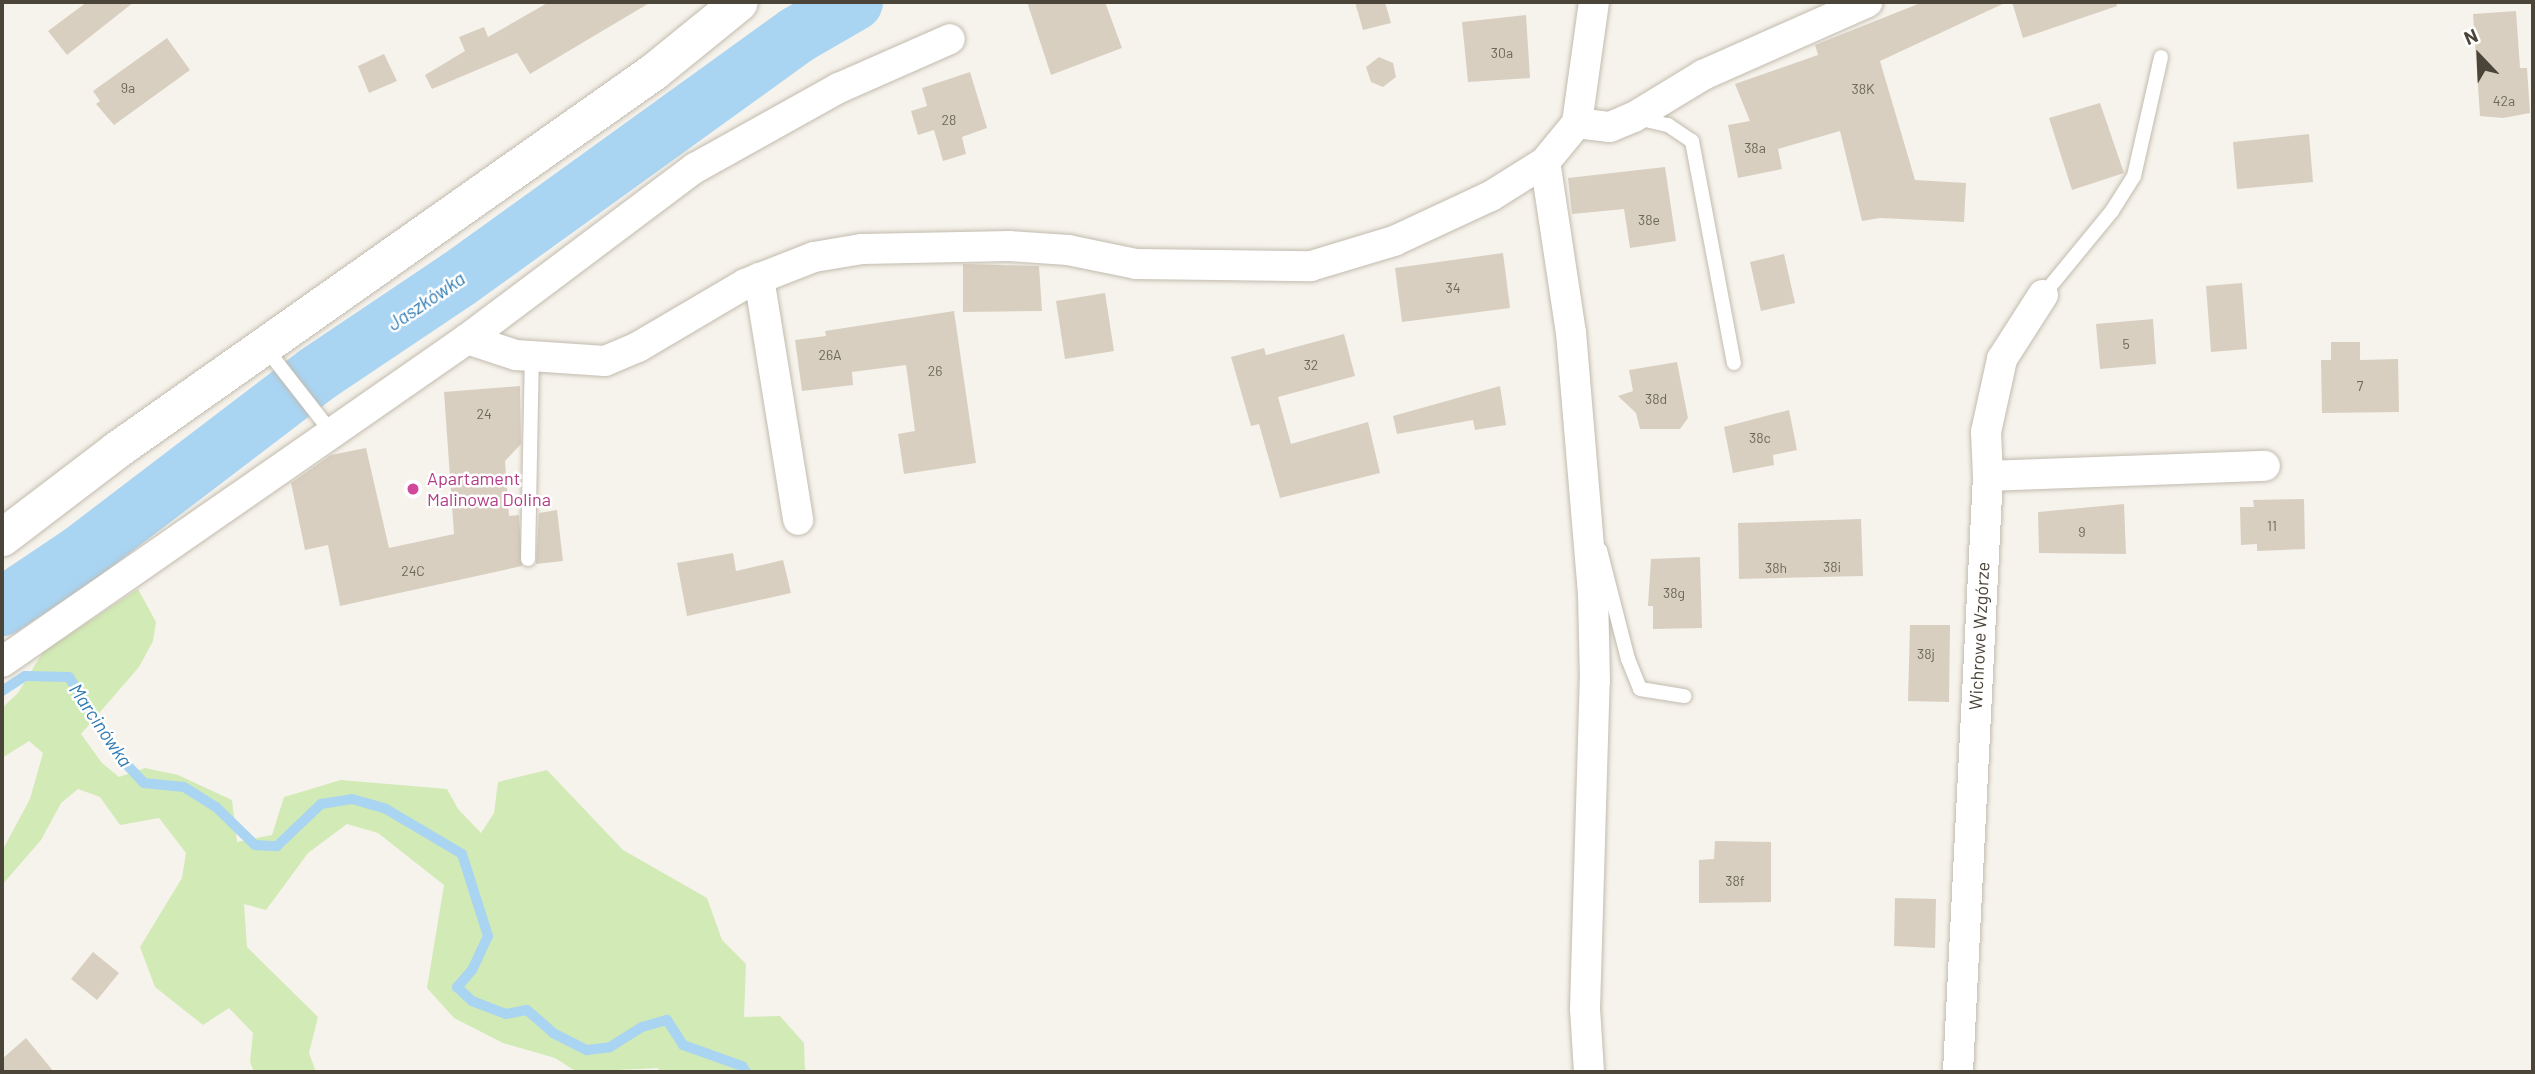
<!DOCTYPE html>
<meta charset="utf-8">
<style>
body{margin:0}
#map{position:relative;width:2535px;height:1074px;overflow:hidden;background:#f6f3ec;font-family:Barlow,sans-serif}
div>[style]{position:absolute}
.green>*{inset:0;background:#d2eab5}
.stream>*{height:10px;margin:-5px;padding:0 5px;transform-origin:5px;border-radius:5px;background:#a9d4f2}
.river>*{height:58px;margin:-29px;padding:0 29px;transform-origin:29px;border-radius:29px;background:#a9d4f2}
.building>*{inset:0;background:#d8cfc1}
.roads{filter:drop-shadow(0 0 2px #c2bbae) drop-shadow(0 0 2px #c2bbae)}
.service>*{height:14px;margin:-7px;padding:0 7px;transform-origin:7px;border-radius:7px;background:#fff}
.minor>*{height:30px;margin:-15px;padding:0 15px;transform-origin:15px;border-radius:15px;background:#fff}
.tertiary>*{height:37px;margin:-18.5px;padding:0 18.5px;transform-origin:18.5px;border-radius:18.5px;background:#fff}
.dots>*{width:19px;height:19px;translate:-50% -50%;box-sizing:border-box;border:4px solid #fff;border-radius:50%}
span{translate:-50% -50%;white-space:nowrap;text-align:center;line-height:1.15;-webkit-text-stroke:5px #fff;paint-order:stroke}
.number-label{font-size:14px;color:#6e675b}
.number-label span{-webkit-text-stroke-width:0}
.hotel-label{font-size:18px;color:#b23c85}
.left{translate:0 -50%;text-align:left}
.street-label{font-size:18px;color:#4b4439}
.water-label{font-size:19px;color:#2e7ab2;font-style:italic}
.frame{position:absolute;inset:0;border:4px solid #4b4439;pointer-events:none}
.north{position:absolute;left:2444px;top:21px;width:70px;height:70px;-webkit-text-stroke:5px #fff;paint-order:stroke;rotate:337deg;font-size:19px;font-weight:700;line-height:28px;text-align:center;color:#4b4439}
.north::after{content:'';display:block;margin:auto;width:24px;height:32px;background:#4b4439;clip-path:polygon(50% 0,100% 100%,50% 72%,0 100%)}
</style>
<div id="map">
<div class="green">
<i style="clip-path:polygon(138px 589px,156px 622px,153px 641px,139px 667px,81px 734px,102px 763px,119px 777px,145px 768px,178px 775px,232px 800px,237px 842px,272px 835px,284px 797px,341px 780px,447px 789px,458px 809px,481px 833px,494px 813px,498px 782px,547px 770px,623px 850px,707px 898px,722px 940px,746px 964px,744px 1017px,780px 1016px,804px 1043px,805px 1072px,662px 1072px,657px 1068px,577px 1072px,555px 1058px,503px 1043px,454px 1018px,427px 988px,444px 885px,378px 833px,347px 824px,308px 853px,266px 910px,244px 904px,247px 947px,318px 1017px,309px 1053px,316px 1072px,254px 1072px,250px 1062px,253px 1033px,229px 1008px,203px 1025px,155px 987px,140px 947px,182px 878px,186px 853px,159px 818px,120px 825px,100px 797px,78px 789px,61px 803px,41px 840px,2px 885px,2px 851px,30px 799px,43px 753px,29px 741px,2px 758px,2px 708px,18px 693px,43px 652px)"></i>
</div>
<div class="stream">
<i style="left:2px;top:691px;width:27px;rotate:-33deg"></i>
<i style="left:25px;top:676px;width:44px;rotate:1.3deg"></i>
<i style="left:69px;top:677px;width:89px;rotate:58.3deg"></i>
<i style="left:116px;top:753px;width:41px;rotate:47deg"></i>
<i style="left:144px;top:783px;width:40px;rotate:5.7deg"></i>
<i style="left:184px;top:787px;width:38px;rotate:32deg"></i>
<i style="left:216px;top:807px;width:54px;rotate:44.3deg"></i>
<i style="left:255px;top:845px;width:22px;rotate:3deg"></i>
<i style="left:277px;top:846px;width:61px;rotate:-43.7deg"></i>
<i style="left:321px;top:804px;width:31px;rotate:-9deg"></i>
<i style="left:352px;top:799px;width:35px;rotate:16deg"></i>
<i style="left:386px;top:809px;width:88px;rotate:30.6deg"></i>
<i style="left:462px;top:854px;width:86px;rotate:72.4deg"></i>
<i style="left:488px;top:936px;width:38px;rotate:115deg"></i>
<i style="left:472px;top:970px;width:23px;rotate:131deg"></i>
<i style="left:457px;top:987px;width:21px;rotate:43deg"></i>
<i style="left:472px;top:1001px;width:36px;rotate:21deg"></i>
<i style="left:506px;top:1014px;width:21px;rotate:-11deg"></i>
<i style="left:527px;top:1010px;width:35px;rotate:41deg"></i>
<i style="left:553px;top:1033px;width:38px;rotate:27deg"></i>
<i style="left:587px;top:1050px;width:23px;rotate:-7deg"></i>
<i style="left:610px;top:1047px;width:38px;rotate:-32deg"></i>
<i style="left:642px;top:1027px;width:26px;rotate:-16deg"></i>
<i style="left:667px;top:1020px;width:30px;rotate:57deg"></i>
<i style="left:683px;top:1045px;width:63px;rotate:19.6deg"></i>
<i style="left:742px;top:1066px;width:7px;rotate:56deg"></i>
</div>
<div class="river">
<i style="left:2px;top:607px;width:97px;rotate:-34deg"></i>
<i style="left:82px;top:553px;width:295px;rotate:-37.3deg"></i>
<i style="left:317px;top:374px;width:172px;rotate:-33.9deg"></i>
<i style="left:460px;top:278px;width:415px;rotate:-35.8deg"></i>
<i style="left:797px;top:35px;width:66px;rotate:-30.1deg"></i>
</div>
<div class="building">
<i style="clip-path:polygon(87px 2px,134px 2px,67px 55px,48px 31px)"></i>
<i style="clip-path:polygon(549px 2px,651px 2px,530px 74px,517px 53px,432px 89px,425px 75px,465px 51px,459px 37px,484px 27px,488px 37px)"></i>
<i style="clip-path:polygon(1027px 2px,1105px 2px,1122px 48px,1051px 75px)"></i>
<i style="clip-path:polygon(1355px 2px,1385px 2px,1391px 23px,1363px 30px)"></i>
<i style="clip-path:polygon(1923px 2px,2007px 2px,1880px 61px,1915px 180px,1966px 183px,1964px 222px,1880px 218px,1862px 221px,1840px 131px,1778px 149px,1782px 169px,1738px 178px,1728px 125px,1750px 121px,1735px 84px,1818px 55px,1815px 45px)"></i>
<i style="clip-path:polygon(2012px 2px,2116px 2px,2117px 6px,2023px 38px)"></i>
<i style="clip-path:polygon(2516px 11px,2520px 68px,2527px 68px,2530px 113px,2503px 118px,2480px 116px,2473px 14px)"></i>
<i style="clip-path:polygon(1526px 15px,1530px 78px,1468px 82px,1462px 22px)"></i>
<i style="clip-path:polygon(167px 38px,190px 70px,114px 125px,96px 104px,100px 101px,93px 91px)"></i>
<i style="clip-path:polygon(384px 54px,397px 81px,369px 93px,358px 66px)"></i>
<i style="clip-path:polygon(1379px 57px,1393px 63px,1396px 77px,1383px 87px,1371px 82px,1366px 67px)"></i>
<i style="clip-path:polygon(970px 72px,987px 128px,962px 137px,966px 154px,943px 161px,934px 130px,918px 135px,911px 111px,927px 106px,922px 88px)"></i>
<i style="clip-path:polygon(2100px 103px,2124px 173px,2072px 190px,2049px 118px)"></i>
<i style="clip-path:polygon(2309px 134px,2313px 182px,2237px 189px,2233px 142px)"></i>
<i style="clip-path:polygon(1665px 167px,1676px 241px,1630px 248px,1624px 209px,1572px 214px,1568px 178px)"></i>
<i style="clip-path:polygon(1503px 253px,1510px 308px,1402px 322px,1395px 268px)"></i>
<i style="clip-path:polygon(1784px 254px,1795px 303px,1761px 311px,1750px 262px)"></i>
<i style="clip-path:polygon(963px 264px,1039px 266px,1042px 311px,963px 312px)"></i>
<i style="clip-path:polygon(2242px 283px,2247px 349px,2211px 352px,2206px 286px)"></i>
<i style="clip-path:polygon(1105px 293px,1114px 351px,1065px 359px,1056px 301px)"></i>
<i style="clip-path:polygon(954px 311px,976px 463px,904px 474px,898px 434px,915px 431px,906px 365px,852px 372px,853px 385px,802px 391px,795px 340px,826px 336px,825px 331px)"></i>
<i style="clip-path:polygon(2153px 319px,2156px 364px,2100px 369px,2096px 324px)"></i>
<i style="clip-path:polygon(1344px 334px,1355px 376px,1278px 397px,1291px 444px,1368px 422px,1380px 473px,1280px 498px,1259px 424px,1251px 426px,1231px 357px,1264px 348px,1266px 355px)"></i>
<i style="clip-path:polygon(2331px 342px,2360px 342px,2360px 360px,2398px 359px,2399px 412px,2322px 413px,2321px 360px,2331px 360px)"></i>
<i style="clip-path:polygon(1677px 362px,1688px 418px,1680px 429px,1640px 429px,1636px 413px,1618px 396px,1633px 391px,1629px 370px)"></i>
<i style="clip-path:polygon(520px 386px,521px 444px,505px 461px,509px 516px,519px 515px,522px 566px,340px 606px,328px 545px,305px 550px,291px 483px,331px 455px,366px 448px,389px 548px,454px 534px,444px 392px)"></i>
<i style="clip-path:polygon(1500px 386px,1506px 425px,1475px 430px,1473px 420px,1397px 434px,1393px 416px)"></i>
<i style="clip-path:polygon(1789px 410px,1797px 450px,1773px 455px,1774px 465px,1733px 473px,1724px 427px)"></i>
<i style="clip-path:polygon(2304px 499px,2305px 549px,2257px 551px,2257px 544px,2241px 545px,2240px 507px,2254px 507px,2253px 500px)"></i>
<i style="clip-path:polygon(2124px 504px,2126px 554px,2039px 553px,2038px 512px)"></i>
<i style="clip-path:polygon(557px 510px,563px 561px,536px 564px,539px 513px)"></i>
<i style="clip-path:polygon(1861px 519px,1863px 576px,1739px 579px,1738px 523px)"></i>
<i style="clip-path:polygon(733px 553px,736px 571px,783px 560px,791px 593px,687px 616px,677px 563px)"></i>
<i style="clip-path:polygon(1700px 557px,1702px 628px,1653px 629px,1653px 606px,1648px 606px,1651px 559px)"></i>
<i style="clip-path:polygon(1910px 625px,1950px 625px,1949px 702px,1908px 701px)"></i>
<i style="clip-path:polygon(1715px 841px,1771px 842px,1771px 902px,1699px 903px,1699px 860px,1714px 859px)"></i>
<i style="clip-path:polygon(1895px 898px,1936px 899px,1935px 948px,1894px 946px)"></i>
<i style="clip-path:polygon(93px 952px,119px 973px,97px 1000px,71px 979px)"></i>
<i style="clip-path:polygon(26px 1038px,54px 1072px,2px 1072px,2px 1059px)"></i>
</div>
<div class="roads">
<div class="service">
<i style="left:1637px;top:118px;width:32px;rotate:13deg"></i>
<i style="left:1668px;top:125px;width:29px;rotate:34deg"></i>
<i style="left:1692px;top:141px;width:226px;rotate:79.3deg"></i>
<i style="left:2043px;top:295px;width:109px;rotate:-50.6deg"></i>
<i style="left:2112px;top:211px;width:41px;rotate:-57.8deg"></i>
<i style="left:2134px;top:176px;width:122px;rotate:-77.2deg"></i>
<i style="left:264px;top:346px;width:110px;rotate:52deg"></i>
<i style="left:1600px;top:550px;width:113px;rotate:75.6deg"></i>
<i style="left:1628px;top:659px;width:32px;rotate:68deg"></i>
<i style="left:1640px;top:689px;width:45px;rotate:9deg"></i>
<i style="left:528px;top:559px;width:202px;rotate:-88.9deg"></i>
</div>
<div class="minor">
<i style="left:1577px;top:123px;width:33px;rotate:7deg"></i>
<i style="left:1610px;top:127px;width:26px;rotate:-23deg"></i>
<i style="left:1634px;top:117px;width:81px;rotate:-31.3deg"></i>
<i style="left:1703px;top:75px;width:180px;rotate:-23.9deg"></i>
<i style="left:759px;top:278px;width:245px;rotate:80.8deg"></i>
<i style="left:467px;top:339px;width:52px;rotate:18.1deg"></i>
<i style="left:516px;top:355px;width:89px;rotate:3.9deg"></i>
<i style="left:605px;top:361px;width:36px;rotate:-23deg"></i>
<i style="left:638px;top:347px;width:124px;rotate:-30.5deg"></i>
<i style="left:745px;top:284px;width:74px;rotate:-21.4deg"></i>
<i style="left:814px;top:257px;width:49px;rotate:-9.5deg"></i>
<i style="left:862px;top:249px;width:147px;rotate:-1.2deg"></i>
<i style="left:1009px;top:246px;width:59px;rotate:3.9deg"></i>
<i style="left:1068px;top:250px;width:69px;rotate:11.6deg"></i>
<i style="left:1136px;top:264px;width:175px;rotate:0.7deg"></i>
<i style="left:1311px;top:266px;width:87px;rotate:-16.8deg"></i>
<i style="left:1394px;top:241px;width:107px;rotate:-24.9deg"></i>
<i style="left:1491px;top:196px;width:64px;rotate:-32.2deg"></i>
<i style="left:1988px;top:476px;width:44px;rotate:-92.6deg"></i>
<i style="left:1986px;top:432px;width:75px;rotate:-77.6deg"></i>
<i style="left:2002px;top:359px;width:76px;rotate:-57.4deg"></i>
<i style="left:2px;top:662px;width:566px;rotate:-34.78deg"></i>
<i style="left:467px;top:339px;width:285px;rotate:-36.9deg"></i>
<i style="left:695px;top:168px;width:165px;rotate:-29.1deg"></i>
<i style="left:839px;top:88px;width:121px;rotate:-23.8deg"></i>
<i style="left:1589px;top:1072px;width:63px;rotate:-93.6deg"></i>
<i style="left:1585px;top:1009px;width:328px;rotate:-88.3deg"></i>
<i style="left:1595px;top:681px;width:87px;rotate:-91.3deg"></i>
<i style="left:1593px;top:594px;width:262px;rotate:-94.8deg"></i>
<i style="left:1571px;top:333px;width:173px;rotate:-98.6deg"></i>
<i style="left:1545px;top:162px;width:50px;rotate:-50.6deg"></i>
<i style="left:1577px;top:123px;width:122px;rotate:-82deg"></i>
<i style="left:1958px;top:1072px;width:597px;rotate:-87.12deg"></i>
<i style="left:1988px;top:476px;width:277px;rotate:-2.1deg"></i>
</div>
<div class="tertiary">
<i style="left:2px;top:537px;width:143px;rotate:-37.3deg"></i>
<i style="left:116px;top:450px;width:658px;rotate:-35.16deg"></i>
<i style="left:654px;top:71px;width:109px;rotate:-39.1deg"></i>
</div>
</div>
<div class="dots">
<i style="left:413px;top:489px;background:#d1479c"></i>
</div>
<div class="number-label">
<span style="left:1502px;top:53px">30a</span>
<span style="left:128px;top:88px">9a</span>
<span style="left:1863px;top:89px">38K</span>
<span style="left:2504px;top:101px">42a</span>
<span style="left:949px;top:120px">28</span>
<span style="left:1755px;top:148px">38a</span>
<span style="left:1649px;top:220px">38e</span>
<span style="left:1453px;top:288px">34</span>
<span style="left:2126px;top:344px">5</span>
<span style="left:830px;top:355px">26A</span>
<span style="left:1311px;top:365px">32</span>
<span style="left:935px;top:371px">26</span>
<span style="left:2360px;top:386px">7</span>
<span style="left:1656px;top:399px">38d</span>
<span style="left:484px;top:414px">24</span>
<span style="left:1760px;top:438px">38c</span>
<span style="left:2272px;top:526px">11</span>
<span style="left:2082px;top:532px">9</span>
<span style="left:1832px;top:567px">38i</span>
<span style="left:1776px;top:568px">38h</span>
<span style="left:413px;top:571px">24C</span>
<span style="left:1674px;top:593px">38g</span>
<span style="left:1926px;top:654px">38j</span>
<span style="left:1735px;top:881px">38f</span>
</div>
<div class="hotel-label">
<span class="left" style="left:427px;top:489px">Apartament<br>Malinowa Dolina</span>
</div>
<div class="street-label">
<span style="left:1979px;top:636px;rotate:-87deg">Wichrowe Wzgórze</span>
</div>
<div class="water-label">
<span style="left:426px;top:301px;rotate:-34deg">Jaszkówka</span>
<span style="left:101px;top:725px;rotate:56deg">Marcinówka</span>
</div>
<div class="frame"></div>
<div class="north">N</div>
</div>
